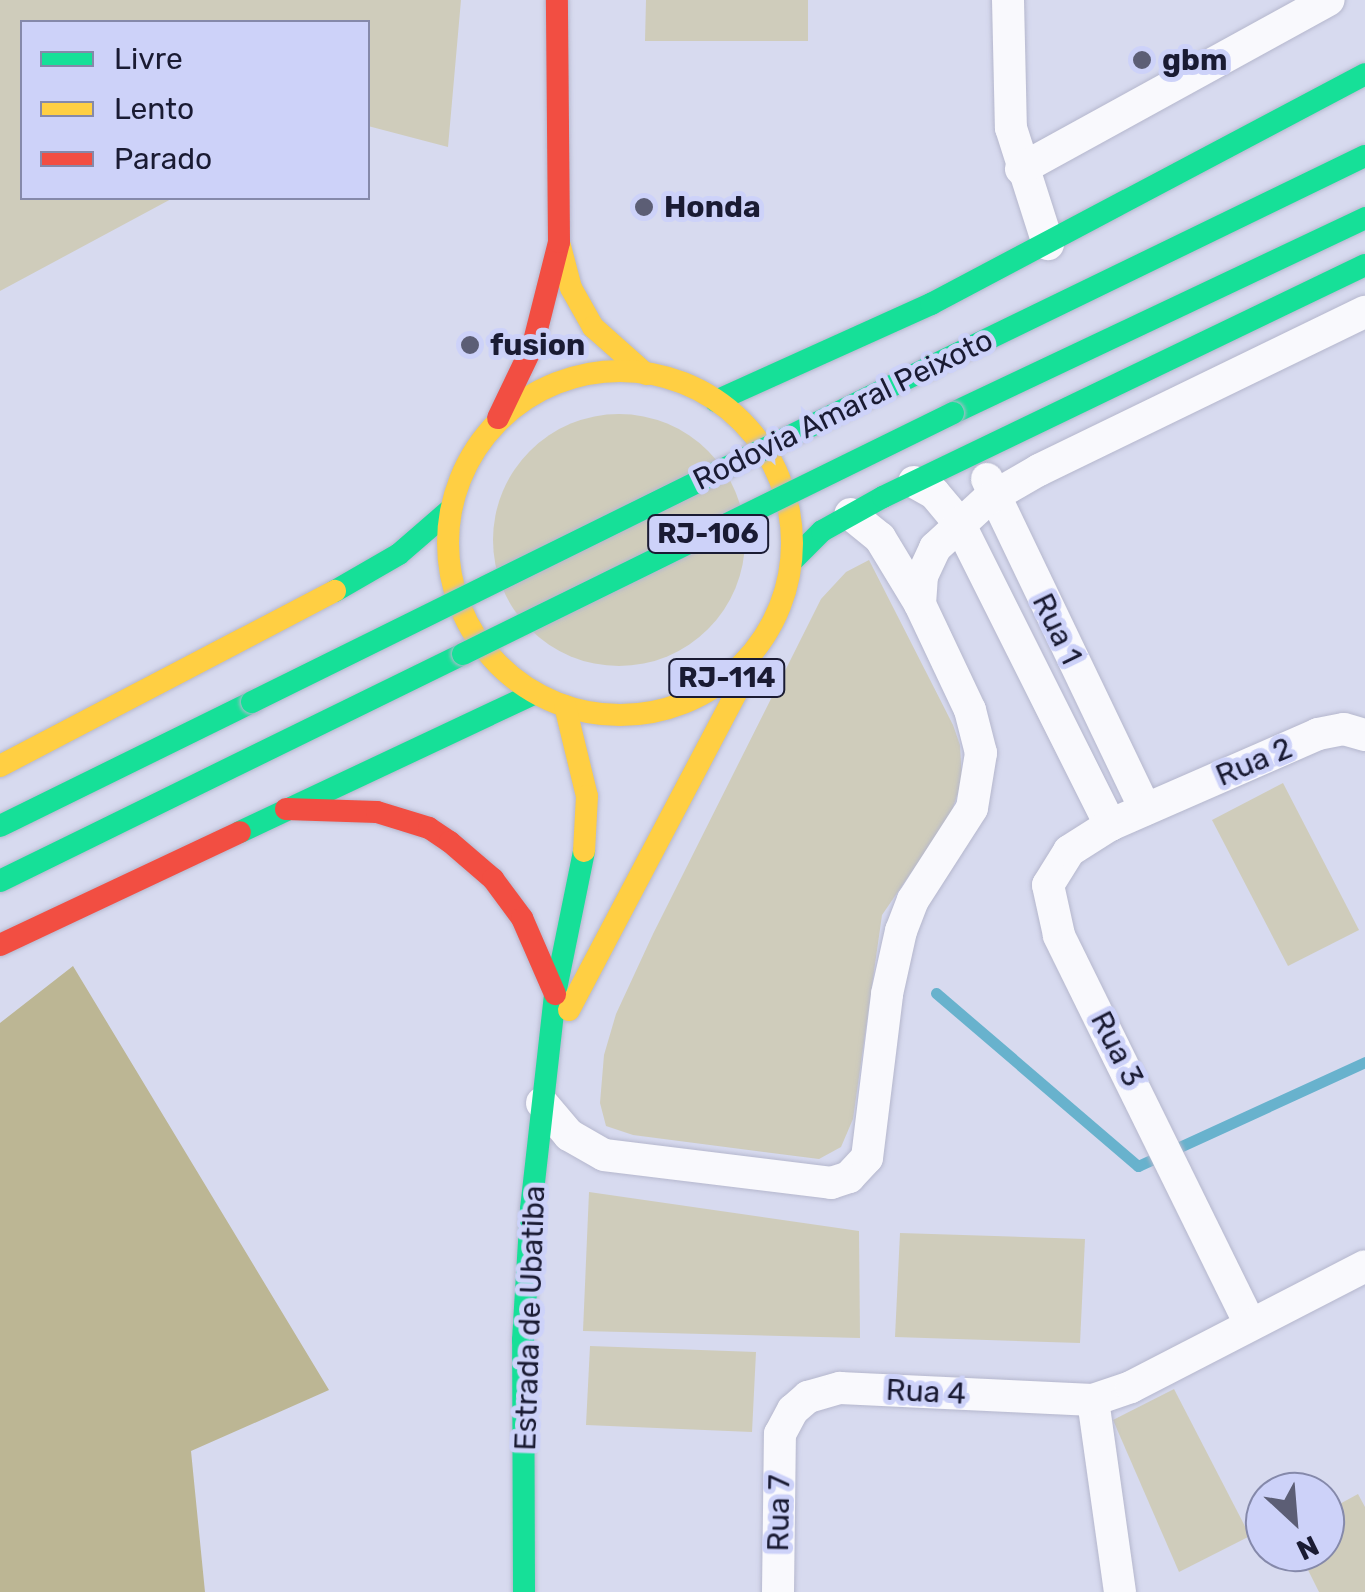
<!DOCTYPE html>
<style>
body{margin:0}
#map{position:relative;width:1365px;height:1592px;overflow:hidden;background:#d7daef;font-family:Rubik,sans-serif}
div>[style]{position:absolute}
.green>*{inset:0;background:#cfccbb}
.round{border-radius:50%}
.forest>*{inset:0;background:#bcb694}
.stream>*{height:11px;margin:-5.5px;padding:0 5.5px;transform-origin:5.5px;border-radius:5.5px;background:#68b2cd}
.roads{filter:drop-shadow(0 0 2px #b5b7cd) drop-shadow(0 0 2px #b5b7cd)}
.street>*{height:32px;margin:-16px;padding:0 16px;transform-origin:16px;border-radius:16px;background:#f9f9fd}
.fast>*{height:22px;margin:-11px;padding:0 11px;transform-origin:11px;border-radius:11px;background:#16e098}
.slow>*{height:22px;margin:-11px;padding:0 11px;transform-origin:11px;border-radius:11px;background:#ffcf43}
.slow>.ring{margin:-11px;padding:0;box-sizing:content-box;background:none;border:22px solid #ffcf43;border-radius:50%}
.jam>*{height:22px;margin:-11px;padding:0 11px;transform-origin:11px;border-radius:11px;background:#f24e42}
.bridges{filter:drop-shadow(0 0 2px #b5b7cd) drop-shadow(0 0 2px #b5b7cd)}
.fast-bridge>*{height:22px;margin:-11px;padding:0 11px;transform-origin:11px;border-radius:11px;background:#16e098}
.dots>*{width:28px;height:28px;translate:-50% -50%;box-sizing:border-box;border:5px solid #cdd2f9;border-radius:50%}
span{translate:-50% -50%;white-space:nowrap;text-align:center;line-height:1.15;-webkit-text-stroke:10px #cdd2f9;paint-order:stroke}
.shield-label span{padding:2px 8px;background:#cdd2f9;border:2px solid;border-radius:8px;-webkit-text-stroke-width:0}
.shield-label{font-size:28px;color:#1a1b33;font-weight:700}
.poi-label{font-size:30px;color:#1a1b33;font-weight:700}
.left{translate:0 -50%;text-align:left}
.street-label{font-size:30px;color:#1a1b33}
.legend{position:absolute;left:20px;top:20px;width:350px;height:180px;box-sizing:border-box;background:#cdd2f9;border:2px solid #8589aa;margin:0;padding:12px 18px;list-style:none;font-size:30px;color:#1a1b33}
.legend li{display:flex;align-items:center;gap:20px;height:50px}
.legend b{width:50px;border:2px solid #8589aa}
.north{position:absolute;left:1245px;top:1472px;width:100px;height:100px;box-sizing:border-box;background:#cdd2f9;border:2px solid #8589aa;border-radius:50%;rotate:154deg;font-size:28px;font-weight:700;line-height:40px;text-align:center;color:#1a1b33}
.north::after{content:'';display:block;margin:auto;width:35px;height:45px;background:#5c5e75;clip-path:polygon(50% 0,100% 100%,50% 72%,0 100%)}
</style>
<div id="map">
<div class="green">
<i style="clip-path:polygon(0 0,461px 0,448px 147px,368px 126px,368px 22px,22px 22px,22px 198px,173px 198px,0 291px)"></i>
<i style="clip-path:polygon(646px 0,808px 0,808px 41px,645px 41px)"></i>
<i class="round" style="left:493px;top:414px;width:252px;height:252px"></i>
<i style="clip-path:polygon(869px 560px,953px 725px,960px 745px,962px 781px,950px 816px,882px 915px,853px 1119px,841px 1147px,819px 1159px,633px 1135px,606px 1126px,600px 1103px,604px 1055px,616px 1014px,653px 934px,821px 599px,846px 572px)"></i>
<i style="clip-path:polygon(1283px 783px,1359px 930px,1288px 966px,1212px 820px)"></i>
<i style="clip-path:polygon(589px 1192px,859px 1231px,860px 1338px,583px 1331px)"></i>
<i style="clip-path:polygon(900px 1233px,1085px 1239px,1080px 1343px,895px 1337px)"></i>
<i style="clip-path:polygon(590px 1346px,756px 1352px,752px 1432px,586px 1425px)"></i>
<i style="clip-path:polygon(1174px 1389px,1250px 1536px,1179px 1572px,1113px 1420px)"></i>
<i style="clip-path:polygon(1358px 1494px,1365px 1507px,1365px 1592px,1319px 1592px,1299px 1552px,1325px 1552px,1325px 1512px)"></i>
</div>
<div class="forest">
<i style="clip-path:polygon(73px 966px,329px 1390px,191px 1451px,205px 1592px,0 1592px,0 1023px)"></i>
</div>
<div class="stream">
<i style="left:936px;top:993px;width:266px;rotate:40.6deg"></i>
<i style="left:1138px;top:1166px;width:250px;rotate:-24.6deg"></i>
</div>
<div class="roads">
<div class="street">
<i style="left:1008px;top:0;width:128px;rotate:88.7deg"></i>
<i style="left:1011px;top:128px;width:122px;rotate:72.3deg"></i>
<i style="left:1021px;top:169px;width:351px;rotate:-28.8deg"></i>
<i style="left:987px;top:479px;width:366px;rotate:64.4deg"></i>
<i style="left:914px;top:482px;width:23px;rotate:29deg"></i>
<i style="left:934px;top:493px;width:39px;rotate:50deg"></i>
<i style="left:959px;top:523px;width:338px;rotate:63.4deg"></i>
<i style="left:920px;top:604px;width:28px;rotate:-86deg"></i>
<i style="left:922px;top:576px;width:31px;rotate:-65deg"></i>
<i style="left:935px;top:548px;width:71px;rotate:-42.7deg"></i>
<i style="left:987px;top:500px;width:60px;rotate:-30deg"></i>
<i style="left:1039px;top:470px;width:362px;rotate:-25.9deg"></i>
<i style="left:542px;top:1103px;width:42px;rotate:49.8deg"></i>
<i style="left:569px;top:1135px;width:40px;rotate:29.7deg"></i>
<i style="left:604px;top:1155px;width:229px;rotate:7deg"></i>
<i style="left:831px;top:1183px;width:19px;rotate:-18deg"></i>
<i style="left:849px;top:1177px;width:26px;rotate:-47deg"></i>
<i style="left:867px;top:1158px;width:165px;rotate:-83deg"></i>
<i style="left:887px;top:994px;width:65px;rotate:-77.5deg"></i>
<i style="left:901px;top:931px;width:33px;rotate:-69deg"></i>
<i style="left:913px;top:900px;width:109px;rotate:-57.3deg"></i>
<i style="left:972px;top:808px;width:56px;rotate:-80.7deg"></i>
<i style="left:981px;top:753px;width:44px;rotate:-104.3deg"></i>
<i style="left:970px;top:710px;width:117px;rotate:-115.3deg"></i>
<i style="left:920px;top:604px;width:77px;rotate:-121.2deg"></i>
<i style="left:880px;top:538px;width:38px;rotate:-141deg"></i>
<i style="left:1250px;top:1324px;width:433px;rotate:-116.2deg"></i>
<i style="left:1059px;top:935px;width:51px;rotate:-102.4deg"></i>
<i style="left:1048px;top:885px;width:40px;rotate:-58deg"></i>
<i style="left:1069px;top:851px;width:49px;rotate:-32.4deg"></i>
<i style="left:1110px;top:825px;width:227px;rotate:-23.6deg"></i>
<i style="left:1318px;top:734px;width:26px;rotate:-11deg"></i>
<i style="left:1344px;top:729px;width:22px;rotate:16deg"></i>
<i style="left:1093px;top:1400px;width:194px;rotate:82deg"></i>
<i style="left:778px;top:1592px;width:158px;rotate:-89.3deg"></i>
<i style="left:780px;top:1434px;width:27px;rotate:-62deg"></i>
<i style="left:793px;top:1410px;width:20px;rotate:-41deg"></i>
<i style="left:808px;top:1397px;width:33px;rotate:-16deg"></i>
<i style="left:840px;top:1388px;width:253px;rotate:2.7deg"></i>
<i style="left:1093px;top:1400px;width:40px;rotate:-18.9deg"></i>
<i style="left:1131px;top:1387px;width:263px;rotate:-27.3deg"></i>
</div>
<div class="fast">
<i style="left:930px;top:367px;width:483px;rotate:-25.9deg"></i>
<i style="left:716px;top:401px;width:236px;rotate:-24.3deg"></i>
<i style="left:931px;top:304px;width:491px;rotate:-27.9deg"></i>
<i style="left:953px;top:413px;width:456px;rotate:-25.3deg"></i>
<i style="left:792px;top:561px;width:42px;rotate:-45deg"></i>
<i style="left:822px;top:531px;width:70px;rotate:-29.1deg"></i>
<i style="left:883px;top:497px;width:535px;rotate:-25.7deg"></i>
<i style="left:335px;top:591px;width:74px;rotate:-30deg"></i>
<i style="left:399px;top:554px;width:69px;rotate:-40.9deg"></i>
<i style="left:0;top:826px;width:281px;rotate:-26.2deg"></i>
<i style="left:240px;top:832px;width:326px;rotate:-25.2deg"></i>
<i style="left:0;top:881px;width:516px;rotate:-26.12deg"></i>
<i style="left:524px;top:1592px;width:252px;rotate:-90.2deg"></i>
<i style="left:523px;top:1340px;width:131px;rotate:-86.5deg"></i>
<i style="left:531px;top:1209px;width:216px;rotate:-83.6deg"></i>
<i style="left:555px;top:994px;width:146px;rotate:-78.5deg"></i>
</div>
<div class="slow">
<i style="left:560px;top:246px;width:43px;rotate:75.3deg"></i>
<i style="left:571px;top:288px;width:45px;rotate:60.6deg"></i>
<i style="left:593px;top:327px;width:71px;rotate:41.6deg"></i>
<i class="ring" style="left:448px;top:371px;width:322px;height:322px"></i>
<i style="left:565px;top:706px;width:93px;rotate:76.3deg"></i>
<i style="left:587px;top:796px;width:55px;rotate:93.1deg"></i>
<i style="left:0;top:766px;width:378px;rotate:-27.6deg"></i>
<i style="left:569px;top:1010px;width:390px;rotate:-62.2deg"></i>
</div>
<div class="jam">
<i style="left:498px;top:418px;width:81px;rotate:-64.4deg"></i>
<i style="left:533px;top:345px;width:106px;rotate:-75.8deg"></i>
<i style="left:559px;top:242px;width:242px;rotate:-90.5deg"></i>
<i style="left:286px;top:809px;width:91px;rotate:1.9deg"></i>
<i style="left:377px;top:812px;width:54px;rotate:17.1deg"></i>
<i style="left:429px;top:828px;width:25px;rotate:34deg"></i>
<i style="left:450px;top:842px;width:57px;rotate:40.7deg"></i>
<i style="left:493px;top:879px;width:49px;rotate:53.4deg"></i>
<i style="left:522px;top:918px;width:83px;rotate:66.5deg"></i>
<i style="left:0;top:945px;width:265px;rotate:-25.2deg"></i>
</div>
</div>
<div class="bridges">
<div class="fast-bridge">
<i style="left:463px;top:654px;width:546px;rotate:-26.19deg"></i>
<i style="left:252px;top:702px;width:756px;rotate:-26.29deg"></i>
</div>
</div>
<div class="dots">
<i style="left:1142px;top:60px;background:#5c5e75"></i>
<i style="left:644px;top:207px;background:#5c5e75"></i>
<i style="left:470px;top:345px;background:#5c5e75"></i>
</div>
<div class="shield-label">
<span style="left:708px;top:534px">RJ-106</span>
<span style="left:727px;top:678px">RJ-114</span>
</div>
<div class="poi-label">
<span class="left" style="left:1162px;top:60px">gbm</span>
<span class="left" style="left:664px;top:207px">Honda</span>
<span class="left" style="left:490px;top:345px">fusion</span>
</div>
<div class="street-label">
<span style="left:843px;top:410px;rotate:-26deg">Rodovia Amaral Peixoto</span>
<span style="left:1057px;top:629px;rotate:64deg">Rua 1</span>
<span style="left:1254px;top:762px;rotate:-23deg">Rua 2</span>
<span style="left:1117px;top:1049px;rotate:63deg">Rua 3</span>
<span style="left:530px;top:1318px;rotate:-88deg">Estrada de Ubatiba</span>
<span style="left:926px;top:1392px;rotate:3deg">Rua 4</span>
<span style="left:779px;top:1513px;rotate:-89deg">Rua 7</span>
</div>
<ul class="legend">
<li><b style="height:12px;background:#16e098"></b>Livre</li>
<li><b style="height:12px;background:#ffcf43"></b>Lento</li>
<li><b style="height:12px;background:#f24e42"></b>Parado</li>
</ul>
<div class="north">N</div>
</div>
